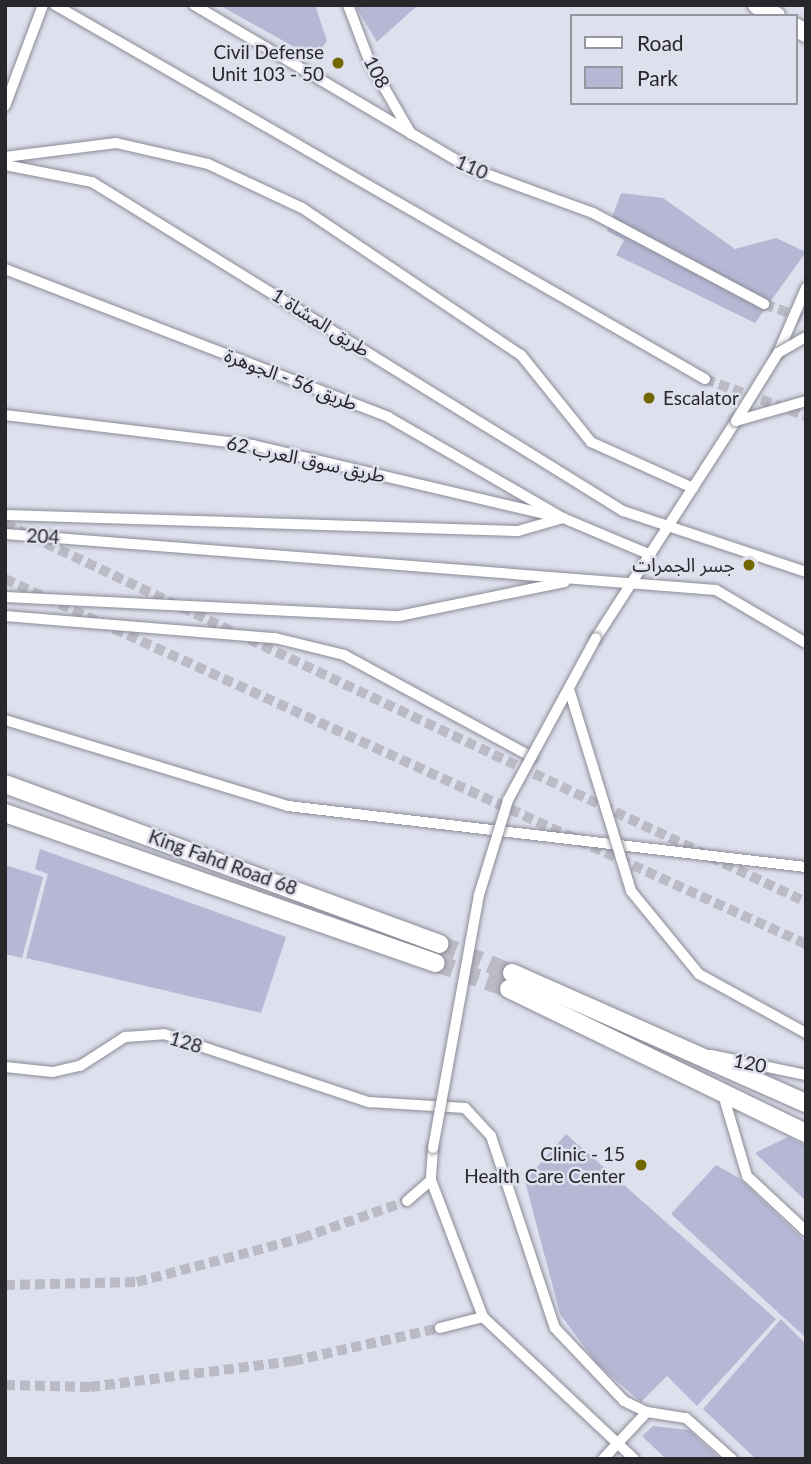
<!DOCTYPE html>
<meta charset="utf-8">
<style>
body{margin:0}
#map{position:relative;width:811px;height:1464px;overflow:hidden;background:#dfe0ed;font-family:Lato,"Noto Sans Arabic",sans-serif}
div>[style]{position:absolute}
.green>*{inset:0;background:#b6b7d4}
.street-tunnel>*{height:10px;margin-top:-5px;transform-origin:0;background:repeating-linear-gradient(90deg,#babbc6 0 10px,transparent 0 15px)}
.primary-tunnel>*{height:18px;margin-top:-9px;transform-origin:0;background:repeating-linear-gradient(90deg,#babbc6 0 18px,transparent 0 27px)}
.roads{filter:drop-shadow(0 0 2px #8a8b97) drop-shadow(0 0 2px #8a8b97)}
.street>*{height:10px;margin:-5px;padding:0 5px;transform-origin:5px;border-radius:5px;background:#fff}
.primary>*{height:18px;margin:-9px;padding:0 9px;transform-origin:9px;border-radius:9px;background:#fff}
.bridges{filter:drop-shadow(0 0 2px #8a8b97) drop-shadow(0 0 2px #8a8b97)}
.street-bridge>*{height:10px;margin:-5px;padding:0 5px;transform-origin:5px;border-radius:5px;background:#fff}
.dots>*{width:19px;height:19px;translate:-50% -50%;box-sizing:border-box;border:4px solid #dfe0ed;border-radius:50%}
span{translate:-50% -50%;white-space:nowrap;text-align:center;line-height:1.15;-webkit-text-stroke:5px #dfe0ed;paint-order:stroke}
.poi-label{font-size:19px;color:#27272c}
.right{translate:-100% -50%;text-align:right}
.left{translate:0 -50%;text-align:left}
.street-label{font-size:19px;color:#27272c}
.frame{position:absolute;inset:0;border:7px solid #27272c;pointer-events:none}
.legend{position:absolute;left:570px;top:14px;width:228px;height:91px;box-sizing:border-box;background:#dfe0ed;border:2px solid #9596a0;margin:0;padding:9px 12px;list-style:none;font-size:21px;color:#27272c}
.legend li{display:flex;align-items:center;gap:14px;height:35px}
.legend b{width:35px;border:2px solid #9596a0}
</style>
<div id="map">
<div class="green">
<i style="clip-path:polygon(219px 5px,315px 5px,327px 41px,314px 58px)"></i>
<i style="clip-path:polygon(355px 5px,418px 5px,377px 42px)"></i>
<i style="clip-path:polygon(621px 193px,663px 198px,735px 249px,776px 238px,806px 252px,755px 323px,616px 255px,624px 240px,607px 231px)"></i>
<i style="clip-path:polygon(40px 849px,286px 937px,261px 1013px,26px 958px,48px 874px,35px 869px)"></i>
<i style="clip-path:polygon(5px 865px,43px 877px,22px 958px,5px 954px)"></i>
<i style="clip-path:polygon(566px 1134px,776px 1319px,697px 1406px,667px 1376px,641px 1402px,597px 1364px,560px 1314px,525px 1181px)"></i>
<i style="clip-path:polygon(788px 1137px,806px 1146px,806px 1201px,755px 1153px)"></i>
<i style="clip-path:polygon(716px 1165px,739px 1178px,806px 1242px,806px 1338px,671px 1214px)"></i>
<i style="clip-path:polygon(781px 1319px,806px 1344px,806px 1459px,756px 1459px,703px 1409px)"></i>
<i style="clip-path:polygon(653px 1426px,689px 1430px,720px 1459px,666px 1459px,642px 1436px)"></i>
</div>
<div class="street-tunnel">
<i style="left:764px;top:304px;width:45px;rotate:19.7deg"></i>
<i style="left:705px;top:379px;width:108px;rotate:20.1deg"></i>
<i style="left:5px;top:524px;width:886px;rotate:25.26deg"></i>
<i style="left:5px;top:579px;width:880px;rotate:24.5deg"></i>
<i style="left:5px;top:1285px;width:132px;rotate:-1.3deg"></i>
<i style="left:137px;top:1282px;width:171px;rotate:-14.9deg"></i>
<i style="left:302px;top:1238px;width:111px;rotate:-19.4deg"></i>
<i style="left:5px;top:1385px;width:85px;rotate:1.3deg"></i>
<i style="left:90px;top:1387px;width:205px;rotate:-7.3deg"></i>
<i style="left:293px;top:1361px;width:151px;rotate:-12.7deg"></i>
</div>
<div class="primary-tunnel">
<i style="left:439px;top:944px;width:79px;rotate:21.7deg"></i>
<i style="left:436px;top:963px;width:77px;rotate:19.6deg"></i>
</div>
<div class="roads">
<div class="street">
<i style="left:55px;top:5px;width:750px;rotate:29.92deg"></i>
<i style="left:194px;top:5px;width:321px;rotate:30.6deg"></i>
<i style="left:470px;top:168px;width:131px;rotate:20.1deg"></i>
<i style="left:593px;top:213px;width:194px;rotate:28deg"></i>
<i style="left:348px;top:5px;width:62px;rotate:69.2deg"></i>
<i style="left:370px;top:63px;width:82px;rotate:60deg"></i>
<i style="left:5px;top:106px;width:108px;rotate:-69.4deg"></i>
<i style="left:5px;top:157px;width:112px;rotate:-7.2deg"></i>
<i style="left:116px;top:143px;width:94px;rotate:12.9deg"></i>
<i style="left:208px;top:164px;width:104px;rotate:25.1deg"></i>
<i style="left:302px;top:208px;width:264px;rotate:33.9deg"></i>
<i style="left:521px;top:355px;width:112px;rotate:51.2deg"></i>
<i style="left:591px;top:442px;width:112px;rotate:24.3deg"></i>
<i style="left:5px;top:165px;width:89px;rotate:11.1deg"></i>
<i style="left:92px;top:182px;width:625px;rotate:31.78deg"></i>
<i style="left:623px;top:511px;width:193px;rotate:18.4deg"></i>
<i style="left:5px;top:269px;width:411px;rotate:21.1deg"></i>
<i style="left:388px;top:417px;width:202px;rotate:30deg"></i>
<i style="left:778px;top:353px;width:71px;rotate:-66.7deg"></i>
<i style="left:5px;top:415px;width:250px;rotate:6.9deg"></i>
<i style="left:253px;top:445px;width:304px;rotate:13.3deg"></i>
<i style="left:5px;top:515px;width:513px;rotate:1.79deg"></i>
<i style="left:518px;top:531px;width:47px;rotate:-16.1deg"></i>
<i style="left:563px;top:518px;width:95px;rotate:22.8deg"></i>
<i style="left:5px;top:534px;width:713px;rotate:4.5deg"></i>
<i style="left:716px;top:590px;width:104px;rotate:30.5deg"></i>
<i style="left:5px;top:597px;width:394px;rotate:2.8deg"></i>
<i style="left:399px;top:616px;width:169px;rotate:-11.6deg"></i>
<i style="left:5px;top:616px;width:271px;rotate:4.7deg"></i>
<i style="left:275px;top:638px;width:71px;rotate:13.8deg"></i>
<i style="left:344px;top:655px;width:214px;rotate:28.5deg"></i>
<i style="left:596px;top:638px;width:258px;rotate:-57.2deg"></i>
<i style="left:5px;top:720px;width:296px;rotate:16.9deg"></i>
<i style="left:288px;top:806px;width:522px;rotate:6.72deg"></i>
<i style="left:711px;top:1055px;width:97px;rotate:11.9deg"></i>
<i style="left:5px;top:1067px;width:48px;rotate:5.9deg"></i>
<i style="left:53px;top:1072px;width:28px;rotate:-13deg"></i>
<i style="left:80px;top:1066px;width:54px;rotate:-32.8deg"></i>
<i style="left:125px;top:1037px;width:39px;rotate:-4deg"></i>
<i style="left:164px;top:1034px;width:216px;rotate:18.4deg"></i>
<i style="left:369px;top:1102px;width:96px;rotate:3.6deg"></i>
<i style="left:465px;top:1108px;width:38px;rotate:47deg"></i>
<i style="left:491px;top:1136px;width:202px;rotate:71.6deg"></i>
<i style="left:555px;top:1328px;width:100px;rotate:46.6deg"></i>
<i style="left:624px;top:1401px;width:25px;rotate:26deg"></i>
<i style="left:722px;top:1091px;width:89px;rotate:73.6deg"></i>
<i style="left:747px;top:1176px;width:81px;rotate:43deg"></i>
<i style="left:433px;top:1148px;width:32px;rotate:94deg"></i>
<i style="left:431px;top:1180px;width:147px;rotate:69.2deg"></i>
<i style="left:483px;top:1317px;width:207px;rotate:43.2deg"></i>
<i style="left:407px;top:1201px;width:32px;rotate:-41deg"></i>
<i style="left:440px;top:1328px;width:44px;rotate:-14.3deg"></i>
<i style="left:603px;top:1459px;width:64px;rotate:-46.9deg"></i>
<i style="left:647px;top:1412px;width:39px;rotate:9deg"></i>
<i style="left:686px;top:1418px;width:62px;rotate:41.7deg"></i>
</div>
<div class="primary">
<i style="left:757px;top:5px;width:22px;rotate:30deg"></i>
<i style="left:795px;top:27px;width:13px;rotate:29deg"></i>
<i style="left:5px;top:784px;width:463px;rotate:20.2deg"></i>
<i style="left:5px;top:813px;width:456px;rotate:19.2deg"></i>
<i style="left:512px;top:973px;width:321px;rotate:23.9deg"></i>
<i style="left:509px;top:989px;width:330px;rotate:25.9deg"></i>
</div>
</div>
<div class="bridges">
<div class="street-bridge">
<i style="left:736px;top:421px;width:80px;rotate:-58.3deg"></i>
<i style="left:778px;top:353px;width:32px;rotate:-30deg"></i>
<i style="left:736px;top:421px;width:73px;rotate:-15.9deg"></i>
<i style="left:569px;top:689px;width:211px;rotate:72.9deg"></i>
<i style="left:631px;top:891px;width:107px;rotate:50.7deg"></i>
<i style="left:699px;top:974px;width:122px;rotate:28.9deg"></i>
<i style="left:433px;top:1148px;width:257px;rotate:-79.7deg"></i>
<i style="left:479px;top:895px;width:99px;rotate:-73deg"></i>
<i style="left:508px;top:800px;width:184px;rotate:-61.5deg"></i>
</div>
</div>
<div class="dots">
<i style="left:338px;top:63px;background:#716900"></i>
<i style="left:649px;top:398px;background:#716900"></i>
<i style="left:749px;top:565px;background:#716900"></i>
<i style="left:641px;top:1165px;background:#716900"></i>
</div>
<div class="poi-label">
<span class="right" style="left:324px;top:63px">Civil Defense<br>Unit 103 - 50</span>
<span class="left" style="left:663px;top:398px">Escalator</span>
<span class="right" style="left:735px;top:565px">جسر الجمرات</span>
<span class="right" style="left:625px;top:1165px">Clinic - 15<br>Health Care Center</span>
</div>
<div class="street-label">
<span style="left:377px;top:72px;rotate:62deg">108</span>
<span style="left:472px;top:167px;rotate:24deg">110</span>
<span style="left:321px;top:322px;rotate:32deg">طريق المشاة 1</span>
<span style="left:291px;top:379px;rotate:21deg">طريق 56 - الجوهرة</span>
<span style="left:306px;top:459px;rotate:12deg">طريق سوق العرب 62</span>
<span style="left:43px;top:536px;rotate:3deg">204</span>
<span style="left:223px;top:862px;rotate:20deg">King Fahd Road 68</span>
<span style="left:186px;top:1042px;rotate:17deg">128</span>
<span style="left:750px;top:1063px;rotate:12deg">120</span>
</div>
<div class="frame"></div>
<ul class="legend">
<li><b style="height:9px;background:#fff"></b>Road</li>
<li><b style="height:19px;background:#b6b7d4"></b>Park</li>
</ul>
</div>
